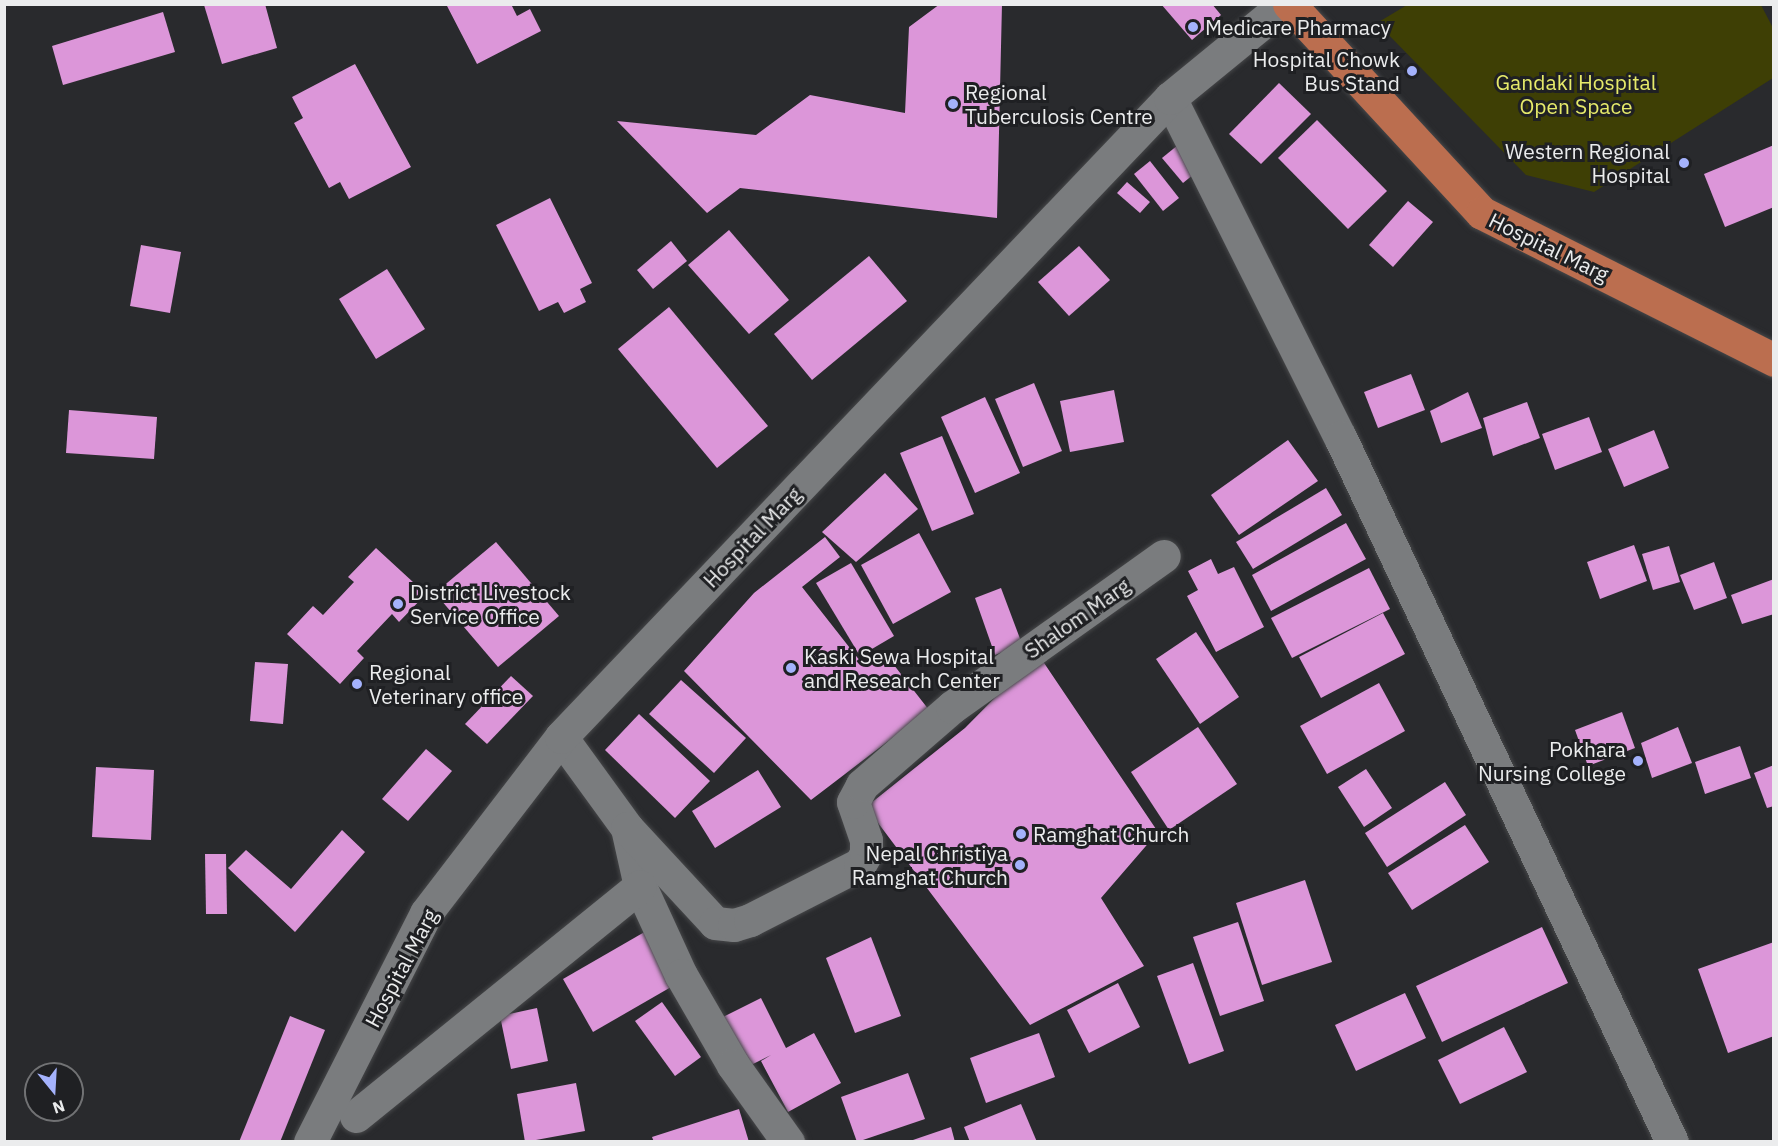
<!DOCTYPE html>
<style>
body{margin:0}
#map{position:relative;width:1778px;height:1146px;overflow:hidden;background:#292a2d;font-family:"IBM Plex Sans",sans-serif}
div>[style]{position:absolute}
.green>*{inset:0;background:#3e3f05}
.building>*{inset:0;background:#dc96d9}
.roads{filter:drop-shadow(0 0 2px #464749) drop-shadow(0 0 2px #464749)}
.minor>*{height:33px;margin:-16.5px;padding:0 16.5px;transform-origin:16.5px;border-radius:16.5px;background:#7a7c7e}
.major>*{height:33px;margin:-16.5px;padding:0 16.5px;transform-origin:16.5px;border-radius:16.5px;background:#bb6e4f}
.dots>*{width:16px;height:16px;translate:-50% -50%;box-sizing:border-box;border:3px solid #1f2023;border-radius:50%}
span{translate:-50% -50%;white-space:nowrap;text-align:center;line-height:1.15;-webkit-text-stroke:6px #1f2023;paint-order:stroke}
.poi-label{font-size:21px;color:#ebeced}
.left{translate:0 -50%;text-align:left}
.right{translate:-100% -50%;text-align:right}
.park-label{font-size:21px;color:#e6ea6a}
.street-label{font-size:21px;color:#ebeced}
.frame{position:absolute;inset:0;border:6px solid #ebeced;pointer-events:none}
.north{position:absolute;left:24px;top:1062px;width:60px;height:60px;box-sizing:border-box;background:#1f2023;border:2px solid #717274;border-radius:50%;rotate:162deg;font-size:16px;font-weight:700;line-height:24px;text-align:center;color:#ebeced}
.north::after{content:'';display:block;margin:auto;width:21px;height:27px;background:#a4b2fc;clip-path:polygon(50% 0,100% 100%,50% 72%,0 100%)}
</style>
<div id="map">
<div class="green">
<i style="clip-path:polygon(1407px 5px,1761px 5px,1773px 28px,1773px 78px,1594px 192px,1526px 175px,1377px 23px)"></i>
</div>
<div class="building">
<i style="clip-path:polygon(265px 4px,277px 48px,222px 64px,204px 5px)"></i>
<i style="clip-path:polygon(446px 4px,511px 4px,517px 16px,530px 9px,541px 31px,477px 64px)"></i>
<i style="clip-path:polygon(940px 4px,1002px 4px,997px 218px,740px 188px,707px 213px,617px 121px,756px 135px,810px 95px,905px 113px,909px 27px)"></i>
<i style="clip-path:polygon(1161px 4px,1212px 4px,1221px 15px,1192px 40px)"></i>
<i style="clip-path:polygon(163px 12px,175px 52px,63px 85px,52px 46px)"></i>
<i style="clip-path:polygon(355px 64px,411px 167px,349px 199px,340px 182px,329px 188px,294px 123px,303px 118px,292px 97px)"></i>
<i style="clip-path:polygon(1279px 83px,1311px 114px,1261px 164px,1229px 134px)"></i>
<i style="clip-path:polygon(1317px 120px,1387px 191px,1348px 229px,1278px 158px)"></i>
<i style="clip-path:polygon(1178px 145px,1199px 170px,1183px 183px,1162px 158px)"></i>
<i style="clip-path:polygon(1774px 145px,1774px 207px,1725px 227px,1704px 174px)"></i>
<i style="clip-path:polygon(1150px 161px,1179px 198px,1163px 211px,1134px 174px)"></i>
<i style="clip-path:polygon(1127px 182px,1150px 202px,1140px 213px,1117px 193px)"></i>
<i style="clip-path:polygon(550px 198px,592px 283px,580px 289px,586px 302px,564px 313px,558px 302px,539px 311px,496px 225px)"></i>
<i style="clip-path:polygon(1408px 201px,1433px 222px,1393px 267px,1369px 245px)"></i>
<i style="clip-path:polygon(729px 230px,789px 300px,749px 334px,688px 265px)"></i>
<i style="clip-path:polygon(671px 241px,687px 261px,653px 289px,637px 270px)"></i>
<i style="clip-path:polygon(141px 245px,181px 252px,170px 313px,130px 306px)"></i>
<i style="clip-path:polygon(1079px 246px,1110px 280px,1069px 316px,1038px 282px)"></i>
<i style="clip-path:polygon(869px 256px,907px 301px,812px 380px,774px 334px)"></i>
<i style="clip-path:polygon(387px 269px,425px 329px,376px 359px,339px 299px)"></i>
<i style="clip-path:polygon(669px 307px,768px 426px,717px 468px,618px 349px)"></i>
<i style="clip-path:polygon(1411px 374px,1425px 410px,1378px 428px,1364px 392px)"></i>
<i style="clip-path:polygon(1034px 383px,1062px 451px,1023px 467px,995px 399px)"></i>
<i style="clip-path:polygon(1114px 390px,1124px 442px,1070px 452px,1060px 401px)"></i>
<i style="clip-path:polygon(1468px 392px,1482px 428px,1441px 443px,1430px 411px)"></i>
<i style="clip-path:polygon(985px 397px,1020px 473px,975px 493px,941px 417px)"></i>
<i style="clip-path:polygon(1527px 402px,1540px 438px,1493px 456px,1483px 418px)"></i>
<i style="clip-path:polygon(69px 410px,157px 417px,154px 459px,66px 453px)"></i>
<i style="clip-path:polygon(1589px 417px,1602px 452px,1555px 470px,1542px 434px)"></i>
<i style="clip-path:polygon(1654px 430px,1669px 468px,1624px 487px,1608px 449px)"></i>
<i style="clip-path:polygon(942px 436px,974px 514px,932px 531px,900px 453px)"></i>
<i style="clip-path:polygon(1288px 440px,1318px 481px,1239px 535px,1211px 495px)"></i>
<i style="clip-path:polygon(885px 473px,918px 509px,856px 562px,822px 532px)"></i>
<i style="clip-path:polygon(1326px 488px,1342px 515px,1253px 569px,1236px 542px)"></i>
<i style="clip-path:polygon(1346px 523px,1366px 559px,1271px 611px,1252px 575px)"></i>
<i style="clip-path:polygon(919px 533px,951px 592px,893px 624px,861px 565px)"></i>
<i style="clip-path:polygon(825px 537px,840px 557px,802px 587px,864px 666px,883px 651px,929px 710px,811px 800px,684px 671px,754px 593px)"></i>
<i style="clip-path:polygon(496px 542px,559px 616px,498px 667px,435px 593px)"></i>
<i style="clip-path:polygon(1634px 545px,1647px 581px,1600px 599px,1587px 562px)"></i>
<i style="clip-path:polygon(1669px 546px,1680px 582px,1653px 590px,1642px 554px)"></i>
<i style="clip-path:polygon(376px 548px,426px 594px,399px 622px,392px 614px,357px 651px,364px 658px,340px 684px,287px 634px,313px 606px,323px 615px,354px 582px,348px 577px)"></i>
<i style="clip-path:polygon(1211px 559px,1218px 574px,1234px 567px,1264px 627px,1216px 652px,1187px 596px,1198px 590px,1188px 571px)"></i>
<i style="clip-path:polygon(1714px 562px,1727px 598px,1694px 610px,1680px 575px)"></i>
<i style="clip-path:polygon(851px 563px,894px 636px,860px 656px,816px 583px)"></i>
<i style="clip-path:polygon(1369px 568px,1390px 609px,1292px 658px,1271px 618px)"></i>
<i style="clip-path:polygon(1774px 579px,1774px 614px,1742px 624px,1731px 595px)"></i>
<i style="clip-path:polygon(1001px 588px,1022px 644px,995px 655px,975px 598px)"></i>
<i style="clip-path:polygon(1383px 613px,1405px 654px,1321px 698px,1299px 657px)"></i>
<i style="clip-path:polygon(1196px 632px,1239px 697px,1200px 724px,1156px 659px)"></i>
<i style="clip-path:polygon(1038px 654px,1158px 832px,1101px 898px,1144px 966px,1030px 1025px,866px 807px,965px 728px)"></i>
<i style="clip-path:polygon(255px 662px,288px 664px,283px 724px,250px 721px)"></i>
<i style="clip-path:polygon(511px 676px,533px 696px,487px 744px,465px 724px)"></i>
<i style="clip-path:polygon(681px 680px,746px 738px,714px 773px,649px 714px)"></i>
<i style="clip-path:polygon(1379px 683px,1405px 731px,1327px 774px,1300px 726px)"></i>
<i style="clip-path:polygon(1622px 712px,1635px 748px,1588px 766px,1575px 730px)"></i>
<i style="clip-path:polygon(639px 714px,710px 781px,675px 818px,605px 750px)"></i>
<i style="clip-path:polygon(1198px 727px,1237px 784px,1169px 830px,1131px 772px)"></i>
<i style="clip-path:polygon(1678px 727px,1692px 763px,1652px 778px,1641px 743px)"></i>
<i style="clip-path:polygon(1740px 746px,1751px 778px,1705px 794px,1695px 762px)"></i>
<i style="clip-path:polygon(426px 749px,452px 771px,408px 821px,382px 799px)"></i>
<i style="clip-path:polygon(1774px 765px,1774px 806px,1767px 808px,1754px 773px)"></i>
<i style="clip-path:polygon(96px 767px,154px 770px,151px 840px,92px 837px)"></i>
<i style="clip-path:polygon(1366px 769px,1392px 808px,1364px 827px,1338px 787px)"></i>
<i style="clip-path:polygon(758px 770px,781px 807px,715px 848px,692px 811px)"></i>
<i style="clip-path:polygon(1445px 782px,1466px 815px,1387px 867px,1365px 833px)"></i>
<i style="clip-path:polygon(1465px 825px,1489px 862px,1412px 910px,1388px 873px)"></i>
<i style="clip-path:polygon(342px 830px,365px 852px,295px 932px,228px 868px,246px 850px,291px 889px)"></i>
<i style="clip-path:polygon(205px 854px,226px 854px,227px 914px,206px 914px)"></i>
<i style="clip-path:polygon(1305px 880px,1332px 962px,1262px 985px,1236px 903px)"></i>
<i style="clip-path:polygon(1238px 922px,1264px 1001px,1220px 1016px,1193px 937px)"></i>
<i style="clip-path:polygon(1542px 927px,1568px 983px,1442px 1042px,1416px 986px)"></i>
<i style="clip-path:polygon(648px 930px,678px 983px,593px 1032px,563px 979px)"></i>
<i style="clip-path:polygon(871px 937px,901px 1016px,855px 1033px,826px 958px)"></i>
<i style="clip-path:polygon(1774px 942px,1774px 1036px,1728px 1053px,1698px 969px)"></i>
<i style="clip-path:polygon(1193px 963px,1224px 1051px,1189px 1064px,1157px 976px)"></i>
<i style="clip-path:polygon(1118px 983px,1140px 1027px,1089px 1053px,1067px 1010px)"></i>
<i style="clip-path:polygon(1405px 993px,1426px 1038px,1356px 1071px,1335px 1025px)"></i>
<i style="clip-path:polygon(761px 998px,786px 1048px,814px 1033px,841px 1083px,788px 1112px,761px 1061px,771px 1055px,745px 1068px,721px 1018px)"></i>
<i style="clip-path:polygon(662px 1002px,701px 1057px,675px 1076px,635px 1021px)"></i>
<i style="clip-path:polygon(537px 1008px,548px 1061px,511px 1069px,500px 1016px)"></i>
<i style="clip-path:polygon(290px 1016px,325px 1030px,280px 1142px,239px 1142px)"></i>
<i style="clip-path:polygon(1504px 1027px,1527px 1072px,1460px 1104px,1438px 1060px)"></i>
<i style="clip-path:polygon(1039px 1033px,1055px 1077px,986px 1103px,970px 1058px)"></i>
<i style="clip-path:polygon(908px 1073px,925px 1119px,857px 1142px,841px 1097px)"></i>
<i style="clip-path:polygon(576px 1083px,585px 1131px,525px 1142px,517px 1094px)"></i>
<i style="clip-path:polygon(1021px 1104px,1037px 1142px,970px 1142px,964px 1127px)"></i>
<i style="clip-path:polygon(739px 1109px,749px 1142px,654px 1142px,652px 1137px)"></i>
<i style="clip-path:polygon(951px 1127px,955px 1142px,910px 1142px,910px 1141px)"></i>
</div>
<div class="roads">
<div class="minor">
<i style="left:1170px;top:98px;width:379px;rotate:63.4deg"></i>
<i style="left:1340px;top:437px;width:779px;rotate:64.78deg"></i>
<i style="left:561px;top:737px;width:112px;rotate:54deg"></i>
<i style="left:627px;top:828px;width:59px;rotate:77.4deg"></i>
<i style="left:640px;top:886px;width:98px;rotate:65.3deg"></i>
<i style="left:681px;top:975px;width:104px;rotate:60deg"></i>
<i style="left:733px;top:1065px;width:95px;rotate:54.5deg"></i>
<i style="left:627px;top:828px;width:129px;rotate:47.2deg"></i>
<i style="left:715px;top:923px;width:19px;rotate:6deg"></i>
<i style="left:734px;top:925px;width:17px;rotate:-17deg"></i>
<i style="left:750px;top:920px;width:123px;rotate:-27deg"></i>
<i style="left:860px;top:864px;width:13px;rotate:-61deg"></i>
<i style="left:866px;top:853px;width:13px;rotate:-90deg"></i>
<i style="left:866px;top:840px;width:40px;rotate:-108.9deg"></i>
<i style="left:853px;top:802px;width:19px;rotate:-62deg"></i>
<i style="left:862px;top:785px;width:119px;rotate:-40.9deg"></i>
<i style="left:952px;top:707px;width:260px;rotate:-35.5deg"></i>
<i style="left:356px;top:1116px;width:365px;rotate:-39deg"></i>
<i style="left:310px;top:1142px;width:257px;rotate:-63.1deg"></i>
<i style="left:426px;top:913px;width:222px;rotate:-52.5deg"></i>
<i style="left:561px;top:737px;width:883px;rotate:-46.38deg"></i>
<i style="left:1170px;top:98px;width:149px;rotate:-39.3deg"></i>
</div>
<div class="major">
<i style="left:1289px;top:4px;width:284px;rotate:47.3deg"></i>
<i style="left:1482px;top:213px;width:327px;rotate:26.7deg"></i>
</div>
</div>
<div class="dots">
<i style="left:1193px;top:27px;background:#a4b2fc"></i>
<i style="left:1412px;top:71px;background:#a4b2fc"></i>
<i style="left:953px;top:104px;background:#a4b2fc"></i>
<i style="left:1684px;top:163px;background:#a4b2fc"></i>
<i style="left:398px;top:604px;background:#a4b2fc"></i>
<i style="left:791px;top:668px;background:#a4b2fc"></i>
<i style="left:357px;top:684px;background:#a4b2fc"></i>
<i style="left:1638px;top:761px;background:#a4b2fc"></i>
<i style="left:1021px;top:834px;background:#a4b2fc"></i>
<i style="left:1020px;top:865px;background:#a4b2fc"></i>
</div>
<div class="poi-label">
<span class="left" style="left:1205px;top:27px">Medicare Pharmacy</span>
<span class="right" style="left:1400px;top:71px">Hospital Chowk<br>Bus Stand</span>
<span class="left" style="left:965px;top:104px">Regional<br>Tuberculosis Centre</span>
<span class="right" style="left:1670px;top:163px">Western Regional<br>Hospital</span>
<span class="left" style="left:410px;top:604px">District Livestock<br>Service Office</span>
<span class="left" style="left:804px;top:668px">Kaski Sewa Hospital<br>and Research Center</span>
<span class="left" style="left:369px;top:684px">Regional<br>Veterinary office</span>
<span class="right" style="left:1626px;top:761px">Pokhara<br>Nursing College</span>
<span class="left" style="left:1033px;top:834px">Ramghat Church</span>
<span class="right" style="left:1008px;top:865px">Nepal Christiya<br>Ramghat Church</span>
</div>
<div class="park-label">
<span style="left:1576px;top:94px">Gandaki Hospital<br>Open Space</span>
</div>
<div class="street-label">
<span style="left:1549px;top:247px;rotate:26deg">Hospital Marg</span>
<span style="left:752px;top:537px;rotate:-46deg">Hospital Marg</span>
<span style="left:1077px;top:618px;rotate:-35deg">Shalom Marg</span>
<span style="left:401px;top:968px;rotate:-62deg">Hospital Marg</span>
</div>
<div class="frame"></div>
<div class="north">N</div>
</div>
